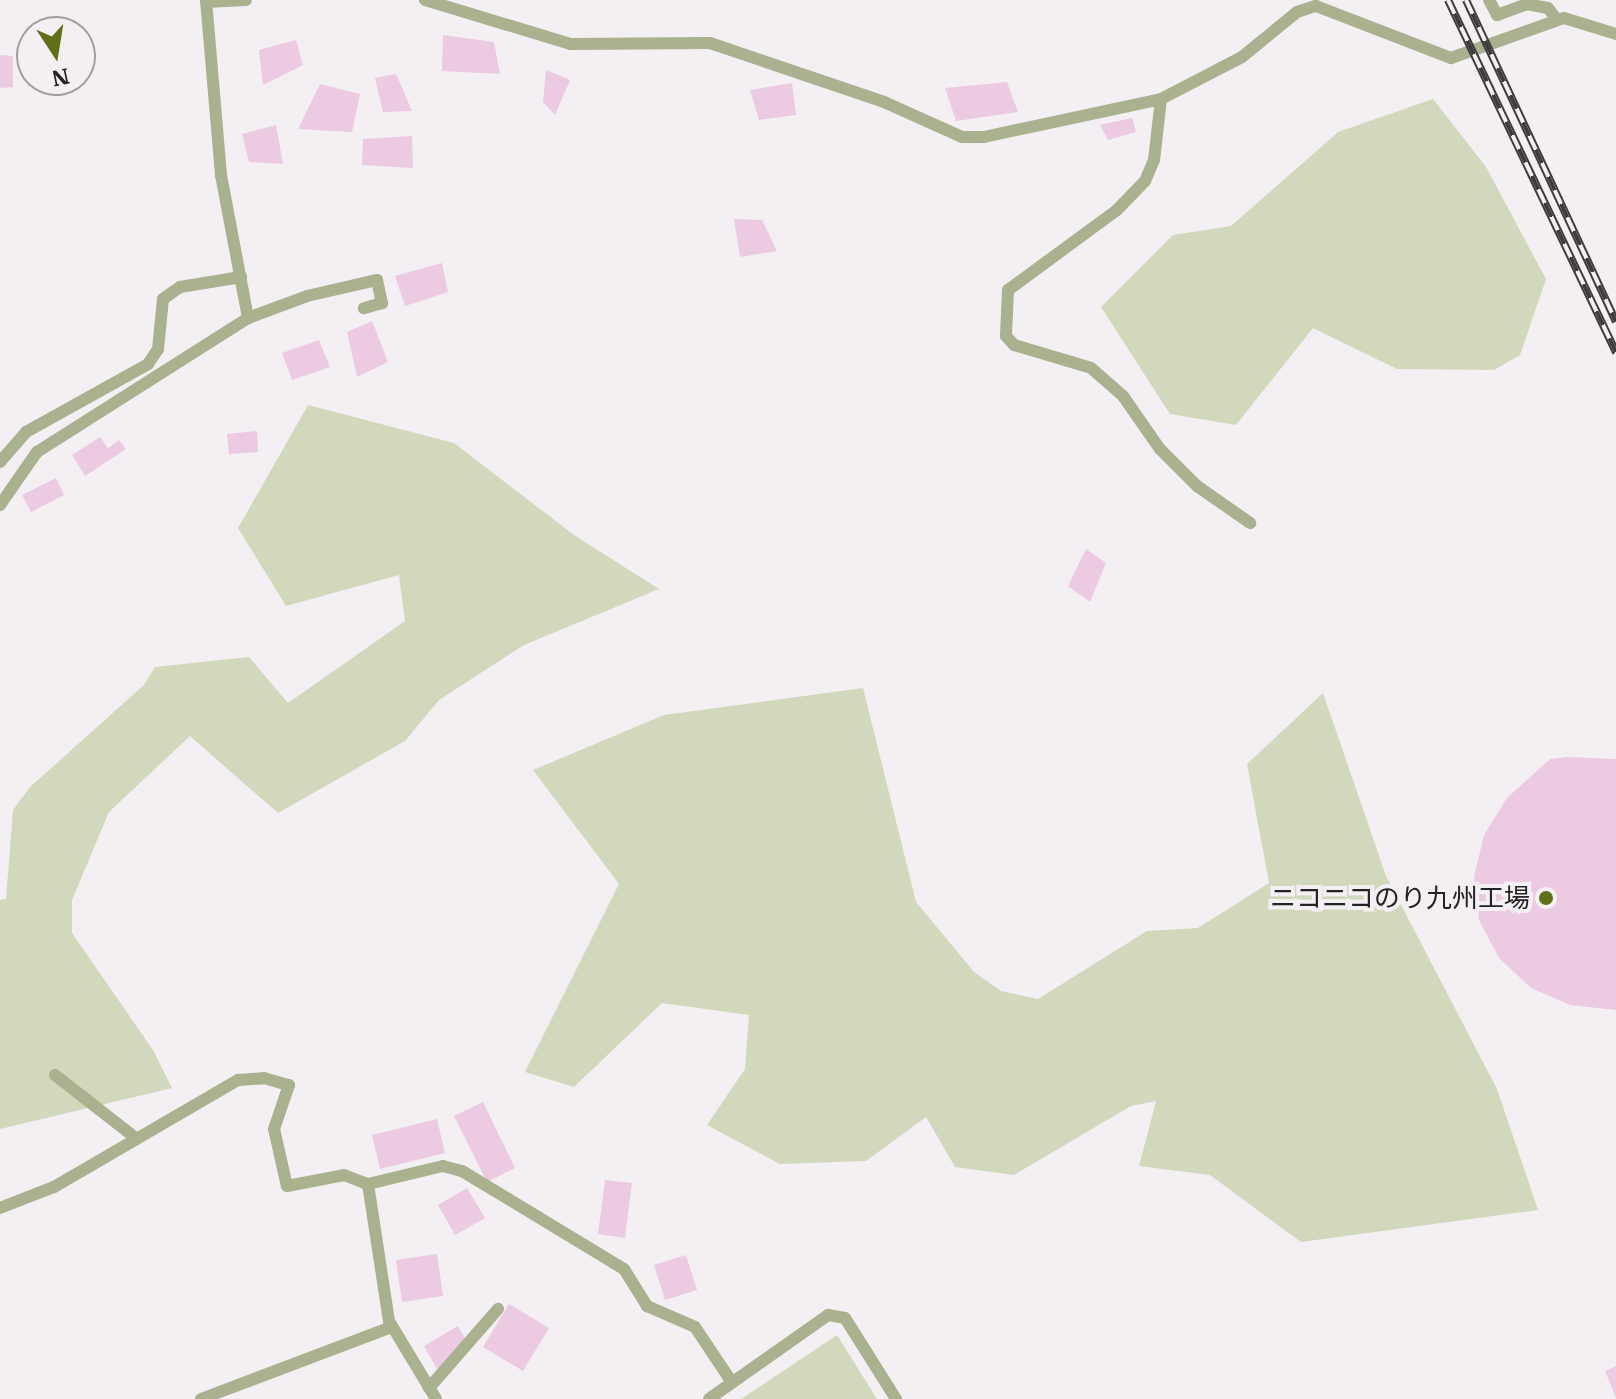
<!DOCTYPE html>
<meta charset="utf-8">
<style>
body{margin:0}
#map{position:relative;width:1616px;height:1399px;overflow:hidden;background:#f4eff3;font-family:"IBM Plex Serif","Noto Sans JP",serif}
div>[style]{position:absolute}
.green>*{inset:0;background:#d1d8bc}
.building>*{inset:0;background:#eccae1}
.minor>*{height:12px;margin:-6px;padding:0 6px;transform-origin:6px;border-radius:6px;background:#a9b18e}
.rail>*{height:8px;margin-top:-4px;transform-origin:0;background:repeating-linear-gradient(90deg,#f4eff3 0 15px,#3e3c3e 0 30px);box-sizing:border-box;border-block:2px solid #3e3c3e}
.dots>*{width:22px;height:22px;translate:-50% -50%;box-sizing:border-box;border:4px solid #f4eff3;border-radius:50%}
span{translate:-50% -50%;white-space:nowrap;text-align:center;line-height:1.15;-webkit-text-stroke:8px #f4eff3;paint-order:stroke}
.poi-label{font-size:26px;color:#242224}
.right{translate:-100% -50%;text-align:right}
.north{position:absolute;left:16px;top:16px;width:80px;height:80px;box-sizing:border-box;background:#f4eff3;border:2px solid #a19da0;border-radius:50%;rotate:168deg;font-size:22px;font-weight:700;line-height:32px;text-align:center;color:#242224}
.north::after{content:'';display:block;margin:auto;width:28px;height:36px;background:#626f19;clip-path:polygon(50% 0,100% 100%,50% 72%,0 100%)}
</style>
<div id="map">
<div class="green">
<i style="clip-path:polygon(1433px 99px,1486px 167px,1546px 279px,1520px 355px,1494px 370px,1397px 369px,1313px 328px,1236px 425px,1170px 414px,1101px 307px,1173px 235px,1231px 226px,1338px 132px)"></i>
<i style="clip-path:polygon(308px 405px,454px 443px,574px 535px,659px 589px,524px 645px,439px 700px,405px 741px,278px 813px,190px 736px,109px 812px,72px 900px,72px 933px,153px 1050px,172px 1088px,0 1129px,0 900px,6px 899px,13px 810px,30px 787px,144px 685px,155px 667px,249px 657px,288px 703px,405px 621px,399px 575px,286px 606px,238px 528px)"></i>
<i style="clip-path:polygon(863px 688px,916px 902px,974px 972px,1001px 991px,1038px 999px,1147px 931px,1198px 928px,1269px 883px,1247px 764px,1323px 693px,1386px 876px,1497px 1089px,1538px 1210px,1301px 1242px,1210px 1175px,1139px 1166px,1156px 1101px,1131px 1106px,1014px 1175px,955px 1167px,926px 1117px,866px 1161px,780px 1164px,707px 1125px,745px 1069px,749px 1015px,662px 1003px,574px 1087px,525px 1072px,619px 884px,533px 770px,664px 715px)"></i>
<i style="clip-path:polygon(837px 1335px,877px 1399px,741px 1399px)"></i>
</div>
<div class="building">
<i style="clip-path:polygon(443px 35px,494px 42px,500px 74px,442px 71px)"></i>
<i style="clip-path:polygon(296px 40px,303px 65px,263px 85px,259px 50px)"></i>
<i style="clip-path:polygon(0 55px,13px 56px,13px 87px,0 88px)"></i>
<i style="clip-path:polygon(546px 70px,570px 80px,555px 115px,543px 102px)"></i>
<i style="clip-path:polygon(396px 74px,412px 111px,383px 112px,375px 78px)"></i>
<i style="clip-path:polygon(1007px 82px,1018px 112px,956px 121px,945px 88px)"></i>
<i style="clip-path:polygon(792px 83px,796px 115px,759px 120px,750px 90px)"></i>
<i style="clip-path:polygon(320px 84px,360px 94px,352px 132px,298px 129px)"></i>
<i style="clip-path:polygon(1132px 118px,1136px 132px,1108px 140px,1100px 125px)"></i>
<i style="clip-path:polygon(276px 125px,283px 164px,249px 162px,242px 134px)"></i>
<i style="clip-path:polygon(412px 136px,413px 168px,362px 165px,363px 139px)"></i>
<i style="clip-path:polygon(734px 219px,762px 220px,777px 251px,740px 257px)"></i>
<i style="clip-path:polygon(442px 263px,448px 292px,405px 306px,395px 276px)"></i>
<i style="clip-path:polygon(372px 321px,388px 362px,357px 377px,347px 332px)"></i>
<i style="clip-path:polygon(319px 340px,330px 367px,292px 380px,282px 353px)"></i>
<i style="clip-path:polygon(257px 431px,258px 452px,229px 454px,227px 434px)"></i>
<i style="clip-path:polygon(100px 437px,108px 448px,119px 440px,126px 449px,85px 476px,72px 455px)"></i>
<i style="clip-path:polygon(56px 478px,64px 495px,31px 512px,22px 495px)"></i>
<i style="clip-path:polygon(1086px 549px,1106px 563px,1090px 602px,1068px 586px)"></i>
<i style="clip-path:polygon(1567px 757px,1616px 759px,1616px 1010px,1570px 1005px,1531px 988px,1499px 958px,1479px 920px,1474px 877px,1484px 835px,1507px 798px,1550px 759px)"></i>
<i style="clip-path:polygon(483px 1102px,515px 1168px,487px 1182px,454px 1116px)"></i>
<i style="clip-path:polygon(437px 1119px,445px 1153px,380px 1169px,372px 1135px)"></i>
<i style="clip-path:polygon(605px 1180px,632px 1183px,625px 1238px,598px 1234px)"></i>
<i style="clip-path:polygon(467px 1188px,485px 1218px,455px 1235px,438px 1205px)"></i>
<i style="clip-path:polygon(437px 1254px,443px 1296px,402px 1302px,396px 1260px)"></i>
<i style="clip-path:polygon(686px 1255px,697px 1290px,665px 1300px,654px 1265px)"></i>
<i style="clip-path:polygon(509px 1304px,549px 1328px,523px 1371px,483px 1347px)"></i>
<i style="clip-path:polygon(458px 1326px,471px 1349px,437px 1369px,424px 1346px)"></i>
<i style="clip-path:polygon(1616px 1366px,1616px 1398px,1605px 1371px)"></i>
</div>
<div class="minor">
<i style="left:206px;top:0;width:176px;rotate:85.1deg"></i>
<i style="left:221px;top:175px;width:146px;rotate:79.3deg"></i>
<i style="left:425px;top:0;width:152px;rotate:16.8deg"></i>
<i style="left:571px;top:44px;width:139px;rotate:-0.4deg"></i>
<i style="left:710px;top:43px;width:184px;rotate:18.7deg"></i>
<i style="left:884px;top:102px;width:85px;rotate:24.2deg"></i>
<i style="left:962px;top:137px;width:22px"></i>
<i style="left:984px;top:137px;width:181px;rotate:-12.1deg"></i>
<i style="left:1161px;top:99px;width:91px;rotate:-27.4deg"></i>
<i style="left:1242px;top:57px;width:71px;rotate:-39.3deg"></i>
<i style="left:1297px;top:12px;width:20px;rotate:-18deg"></i>
<i style="left:1316px;top:6px;width:145px;rotate:21.1deg"></i>
<i style="left:1451px;top:58px;width:120px;rotate:-19.5deg"></i>
<i style="left:1564px;top:18px;width:54px;rotate:17.1deg"></i>
<i style="left:1489px;top:0;width:17px;rotate:62deg"></i>
<i style="left:1497px;top:15px;width:32px;rotate:-20deg"></i>
<i style="left:1527px;top:4px;width:21px;rotate:11deg"></i>
<i style="left:1548px;top:8px;width:15px;rotate:53deg"></i>
<i style="left:206px;top:2px;width:40px;rotate:-2.9deg"></i>
<i style="left:1161px;top:99px;width:61px;rotate:96.5deg"></i>
<i style="left:1154px;top:160px;width:23px;rotate:113deg"></i>
<i style="left:1145px;top:181px;width:40px;rotate:134deg"></i>
<i style="left:1117px;top:210px;width:135px;rotate:143.7deg"></i>
<i style="left:1008px;top:290px;width:46px;rotate:92.5deg"></i>
<i style="left:1006px;top:336px;width:12px;rotate:48deg"></i>
<i style="left:1014px;top:345px;width:80px;rotate:16.6deg"></i>
<i style="left:1091px;top:368px;width:43px;rotate:41.2deg"></i>
<i style="left:1123px;top:396px;width:65px;rotate:55.1deg"></i>
<i style="left:1160px;top:449px;width:52px;rotate:45deg"></i>
<i style="left:1197px;top:486px;width:65px;rotate:34.9deg"></i>
<i style="left:0;top:462px;width:40px;rotate:-49deg"></i>
<i style="left:26px;top:432px;width:140px;rotate:-29.1deg"></i>
<i style="left:148px;top:364px;width:18px;rotate:-56deg"></i>
<i style="left:158px;top:349px;width:50px;rotate:-84.3deg"></i>
<i style="left:163px;top:299px;width:21px;rotate:-35deg"></i>
<i style="left:180px;top:287px;width:62px;rotate:-9.3deg"></i>
<i style="left:0;top:505px;width:65px;rotate:-55.1deg"></i>
<i style="left:37px;top:452px;width:250px;rotate:-32.4deg"></i>
<i style="left:248px;top:318px;width:63px;rotate:-20.4deg"></i>
<i style="left:307px;top:296px;width:72px;rotate:-12.9deg"></i>
<i style="left:377px;top:280px;width:24px;rotate:78deg"></i>
<i style="left:382px;top:303px;width:19px;rotate:164deg"></i>
<i style="left:55px;top:1075px;width:104px;rotate:38deg"></i>
<i style="left:368px;top:1184px;width:139px;rotate:81.3deg"></i>
<i style="left:389px;top:1321px;width:91px;rotate:58.9deg"></i>
<i style="left:0;top:1208px;width:58px;rotate:-21.3deg"></i>
<i style="left:54px;top:1187px;width:213px;rotate:-30.2deg"></i>
<i style="left:238px;top:1080px;width:26px;rotate:-4deg"></i>
<i style="left:264px;top:1078px;width:26px;rotate:16deg"></i>
<i style="left:289px;top:1085px;width:46px;rotate:108.8deg"></i>
<i style="left:274px;top:1129px;width:58px;rotate:77.2deg"></i>
<i style="left:287px;top:1186px;width:58px;rotate:-10.9deg"></i>
<i style="left:344px;top:1175px;width:26px;rotate:21deg"></i>
<i style="left:368px;top:1184px;width:77px;rotate:-13.5deg"></i>
<i style="left:443px;top:1166px;width:20px;rotate:15deg"></i>
<i style="left:462px;top:1171px;width:189px;rotate:31.2deg"></i>
<i style="left:624px;top:1269px;width:44px;rotate:58.1deg"></i>
<i style="left:647px;top:1306px;width:52px;rotate:23.6deg"></i>
<i style="left:695px;top:1327px;width:65px;rotate:56.3deg"></i>
<i style="left:429px;top:1388px;width:105px;rotate:-48.9deg"></i>
<i style="left:201px;top:1399px;width:204px;rotate:-20.7deg"></i>
<i style="left:709px;top:1399px;width:146px;rotate:-35.2deg"></i>
<i style="left:828px;top:1315px;width:17px;rotate:10deg"></i>
<i style="left:845px;top:1318px;width:96px;rotate:57.8deg"></i>
</div>
<div class="rail">
<i style="left:1448px;top:0;width:391px;rotate:64.5deg"></i>
<i style="left:1466px;top:0;width:355px;rotate:65deg"></i>
</div>
<div class="dots">
<i style="left:1546px;top:898px;background:#626f19"></i>
</div>
<div class="poi-label">
<span class="right" style="left:1530px;top:898px">ニコニコのり九州工場</span>
</div>
<div class="north">N</div>
</div>
